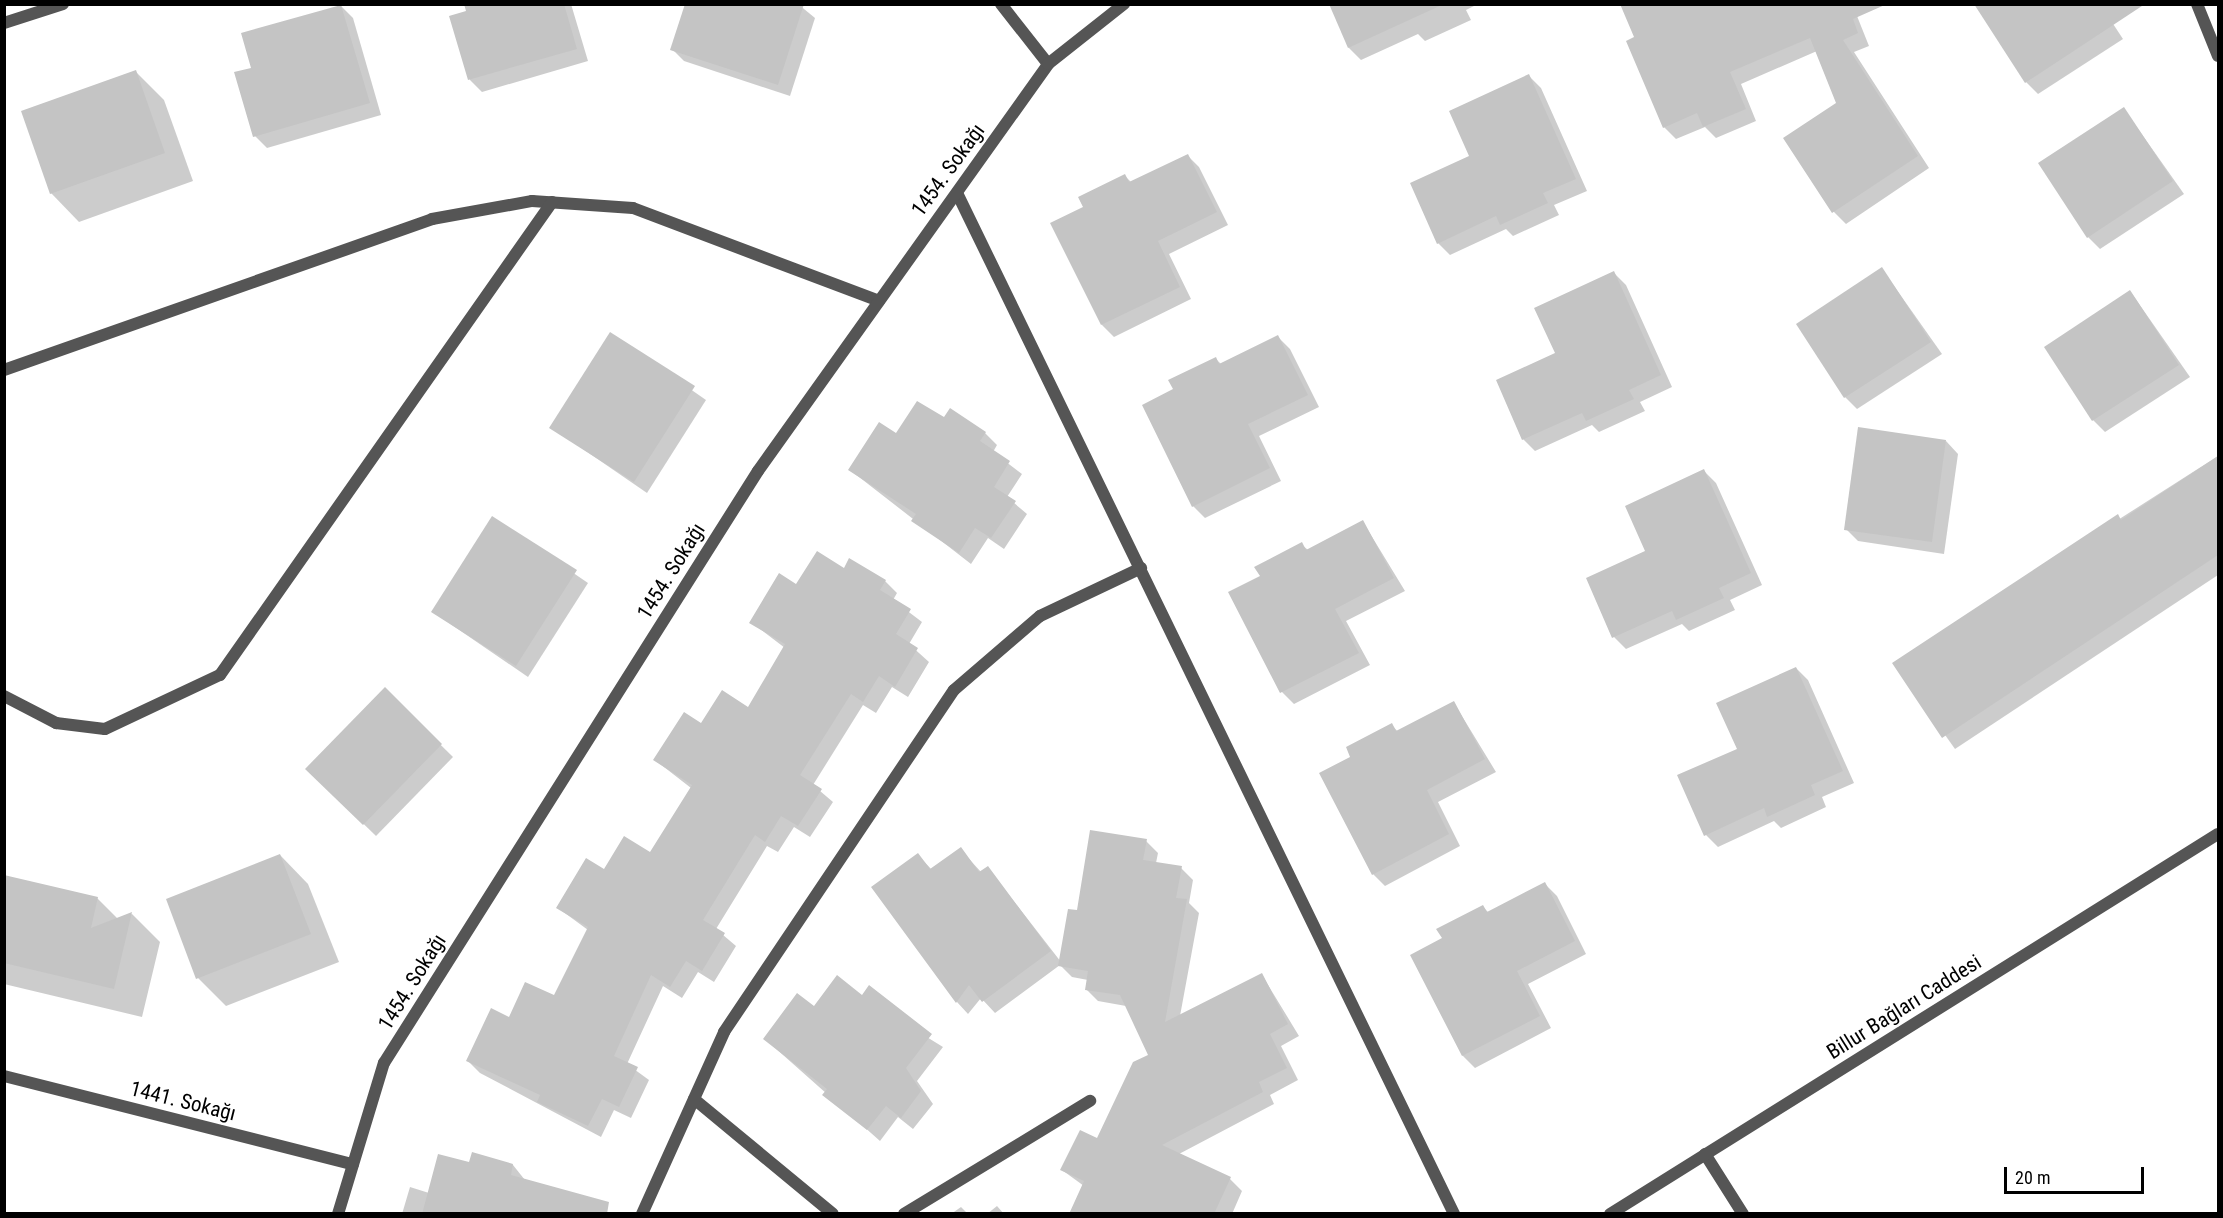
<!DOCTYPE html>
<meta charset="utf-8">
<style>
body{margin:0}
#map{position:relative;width:2223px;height:1218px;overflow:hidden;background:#fff;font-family:"Roboto Condensed",sans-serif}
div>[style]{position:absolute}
.shadow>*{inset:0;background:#0003}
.building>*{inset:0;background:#c4c4c4}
.minor>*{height:12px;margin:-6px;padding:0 6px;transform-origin:6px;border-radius:6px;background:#555}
.tertiary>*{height:12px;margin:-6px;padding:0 6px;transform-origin:6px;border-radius:6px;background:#555}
span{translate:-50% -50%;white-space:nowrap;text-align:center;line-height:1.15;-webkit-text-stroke:4.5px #fff;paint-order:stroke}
.street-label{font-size:21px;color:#000}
.frame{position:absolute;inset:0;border:6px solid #000;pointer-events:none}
.scale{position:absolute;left:2004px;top:1167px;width:140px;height:27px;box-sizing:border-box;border:3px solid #000;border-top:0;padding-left:8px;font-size:18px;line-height:21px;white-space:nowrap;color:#000;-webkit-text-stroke:4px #fff;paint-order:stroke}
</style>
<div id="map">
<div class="shadow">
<i style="clip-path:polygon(466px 4px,571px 4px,588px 61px,482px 92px,470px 80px,451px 17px,468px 12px)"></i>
<i style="clip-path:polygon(798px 4px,815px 18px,790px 96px,684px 61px,672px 49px)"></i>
<i style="clip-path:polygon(1330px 4px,1478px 4px,1466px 10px,1471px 20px,1425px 41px,1418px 34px,1361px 60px,1349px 48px)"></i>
<i style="clip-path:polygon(2100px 4px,2123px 39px,2038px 94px,2026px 82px)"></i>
<i style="clip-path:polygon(341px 6px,353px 18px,381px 115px,267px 148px,255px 136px,253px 69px)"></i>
<i style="clip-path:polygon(1855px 11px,1869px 46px,1854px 52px,1929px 168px,1846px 224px,1834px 212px,1838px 104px,1817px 51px,1741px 84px,1756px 121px,1716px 138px,1705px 127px,1676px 139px,1664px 127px,1628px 42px)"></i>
<i style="clip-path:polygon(136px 72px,164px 100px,193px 181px,79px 222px,51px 193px)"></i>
<i style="clip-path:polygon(1529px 76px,1541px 88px,1587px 191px,1554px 205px,1559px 215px,1513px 236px,1506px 229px,1450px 255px,1438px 243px,1471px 157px)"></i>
<i style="clip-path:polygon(2124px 109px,2184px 194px,2100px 249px,2088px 237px)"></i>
<i style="clip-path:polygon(1187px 155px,1199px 167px,1228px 225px,1169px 254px,1191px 299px,1114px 337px,1102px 325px,1085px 208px,1125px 176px,1132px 183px)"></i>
<i style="clip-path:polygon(1882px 269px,1942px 354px,1857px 409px,1845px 397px)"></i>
<i style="clip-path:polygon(1614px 273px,1626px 285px,1672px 387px,1640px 402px,1645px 411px,1599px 432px,1592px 425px,1535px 451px,1523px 439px,1557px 354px)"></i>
<i style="clip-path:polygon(2130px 291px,2190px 377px,2105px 432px,2093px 420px)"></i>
<i style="clip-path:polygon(611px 334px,706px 400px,647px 493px,551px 427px)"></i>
<i style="clip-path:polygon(1278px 337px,1290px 349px,1319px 407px,1259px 436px,1281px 481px,1205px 518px,1193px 506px,1175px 390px,1215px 358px,1222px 365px)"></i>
<i style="clip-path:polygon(944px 420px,985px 433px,997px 445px,993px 452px,1022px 474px,1007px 497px,1027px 514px,1004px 549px,988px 538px,971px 564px,850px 470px,897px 435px)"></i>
<i style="clip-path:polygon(1946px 441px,1958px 454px,1944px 554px,1858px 541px,1846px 529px)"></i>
<i style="clip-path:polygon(2218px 456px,2218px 575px,1955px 749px,1894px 663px)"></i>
<i style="clip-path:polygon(1704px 471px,1716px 483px,1762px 585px,1730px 600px,1735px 610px,1689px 631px,1682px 624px,1626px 649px,1614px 637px,1647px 552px)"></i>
<i style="clip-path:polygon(493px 518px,588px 583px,528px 677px,433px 612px)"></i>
<i style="clip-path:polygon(1363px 522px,1405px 591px,1346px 621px,1370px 665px,1294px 704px,1282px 692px,1230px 593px,1262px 576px,1301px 544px,1308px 550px)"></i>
<i style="clip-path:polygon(844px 570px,885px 581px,897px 593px,893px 600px,922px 622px,909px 644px,929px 662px,908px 697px,892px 687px,876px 713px,863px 705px,813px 785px,833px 802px,810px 837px,794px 827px,778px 852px,767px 846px,716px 929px,736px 946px,714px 982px,698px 972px,682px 998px,663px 986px,627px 1064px,649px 1080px,631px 1118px,614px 1110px,601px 1137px,480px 1073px,468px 1061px,510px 1019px,554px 997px,588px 930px,558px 908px,604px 871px,651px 854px,691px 788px,655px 760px,702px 725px,749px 709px,785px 648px,751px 622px,797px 586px)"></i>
<i style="clip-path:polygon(1796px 668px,1808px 680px,1854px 783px,1822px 797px,1826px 807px,1781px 828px,1774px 821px,1718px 847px,1706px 835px,1739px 749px)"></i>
<i style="clip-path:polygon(385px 690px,453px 757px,376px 836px,307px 769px)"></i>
<i style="clip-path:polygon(1454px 703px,1496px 772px,1438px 802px,1460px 846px,1385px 886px,1373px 874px,1352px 758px,1392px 725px,1398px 732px)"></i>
<i style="clip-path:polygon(1146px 841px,1158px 853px,1156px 863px,1181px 868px,1193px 880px,1189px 903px,1199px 913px,1180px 1016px,1262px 975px,1299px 1036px,1281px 1046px,1298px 1080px,1270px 1095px,1274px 1104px,1179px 1154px,1230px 1179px,1242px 1191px,1232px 1214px,1071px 1214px,1084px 1186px,1062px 1170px,1097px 1140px,1150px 1055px,1126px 1006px,1098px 1001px,1086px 989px,1088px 980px,1072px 977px,1060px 965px,995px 1013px,981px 998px,968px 1014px,957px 1002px,918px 855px,932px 870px,960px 849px,981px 872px,988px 868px,1061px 962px,1078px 912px)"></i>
<i style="clip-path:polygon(280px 855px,308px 884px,339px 962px,226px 1006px,198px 978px)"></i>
<i style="clip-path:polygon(4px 877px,97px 898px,118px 919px,132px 914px,160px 942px,142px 1017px,4px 984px)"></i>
<i style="clip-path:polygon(1545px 884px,1557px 896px,1586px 954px,1528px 984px,1551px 1028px,1475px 1068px,1463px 1056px,1412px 955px,1444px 939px,1482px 906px,1489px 913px)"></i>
<i style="clip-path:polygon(862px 997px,943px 1047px,917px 1081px,933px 1104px,913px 1129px,898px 1117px,880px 1141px,765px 1039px,814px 1008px)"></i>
<i style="clip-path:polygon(470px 1164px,513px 1165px,552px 1214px,402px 1214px,410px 1187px,429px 1193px)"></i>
<i style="clip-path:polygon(997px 1206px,1004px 1214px,987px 1214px)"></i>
<i style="clip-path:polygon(961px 1207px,968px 1214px,951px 1214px)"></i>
</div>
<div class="building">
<i style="clip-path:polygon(464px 4px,564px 4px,577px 49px,468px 80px,449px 16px,466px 11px)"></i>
<i style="clip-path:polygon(685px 4px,804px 4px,778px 85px,670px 50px)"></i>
<i style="clip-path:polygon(1329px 4px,1444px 4px,1348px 48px)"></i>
<i style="clip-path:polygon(1620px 4px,1887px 4px,1853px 19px,1858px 33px,1843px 40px,1918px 156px,1832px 213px,1783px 138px,1836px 103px,1810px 38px,1730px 72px,1746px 109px,1703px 127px,1697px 113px,1663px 128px,1626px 41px,1634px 37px)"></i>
<i style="clip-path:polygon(1974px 4px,2145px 4px,2025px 83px)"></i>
<i style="clip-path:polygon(341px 5px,370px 103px,253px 137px,234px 72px,251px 68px,241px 33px)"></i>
<i style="clip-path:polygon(136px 70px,165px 153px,50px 194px,21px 111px)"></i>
<i style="clip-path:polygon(1529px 74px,1576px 179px,1543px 193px,1548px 203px,1500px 225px,1496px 216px,1437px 244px,1410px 183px,1469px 156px,1449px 111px)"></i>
<i style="clip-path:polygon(2124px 107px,2173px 181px,2087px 238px,2038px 163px)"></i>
<i style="clip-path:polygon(1188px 154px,1217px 212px,1158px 241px,1180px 287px,1101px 325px,1050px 223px,1083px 207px,1078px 197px,1125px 174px,1129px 182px)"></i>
<i style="clip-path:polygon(1882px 267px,1931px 342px,1844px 398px,1796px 324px)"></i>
<i style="clip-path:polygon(1614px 271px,1661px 375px,1629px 390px,1634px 399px,1586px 421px,1582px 413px,1522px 440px,1496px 380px,1555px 353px,1534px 308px)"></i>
<i style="clip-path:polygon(2130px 290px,2179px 365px,2092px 421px,2044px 347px)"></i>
<i style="clip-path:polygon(610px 332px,695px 386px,634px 482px,549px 428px)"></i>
<i style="clip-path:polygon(1278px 335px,1308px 395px,1248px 424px,1270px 468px,1192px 507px,1142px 405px,1173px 389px,1168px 380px,1216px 357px,1219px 364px)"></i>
<i style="clip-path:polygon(917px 401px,944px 417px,950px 408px,986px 432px,980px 441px,1010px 461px,994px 487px,1016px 501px,991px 538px,975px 528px,959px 553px,911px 521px,916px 514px,848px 470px,879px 422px,896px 433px)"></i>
<i style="clip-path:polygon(1858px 427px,1946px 440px,1932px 542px,1844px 530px)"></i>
<i style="clip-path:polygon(2218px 456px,2218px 555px,1942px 738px,1892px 663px,2118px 514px,2121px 520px)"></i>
<i style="clip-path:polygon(1704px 469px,1751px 573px,1719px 588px,1724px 598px,1676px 620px,1672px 611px,1612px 638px,1586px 578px,1645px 551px,1625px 506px)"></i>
<i style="clip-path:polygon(492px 516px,577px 570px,516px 666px,431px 612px)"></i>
<i style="clip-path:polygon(1363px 520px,1394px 578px,1335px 609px,1359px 653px,1280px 693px,1228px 592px,1260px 576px,1254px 567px,1302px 542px,1306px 550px)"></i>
<i style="clip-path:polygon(817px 551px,844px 568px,849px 558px,886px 580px,880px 590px,911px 609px,896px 634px,918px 648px,895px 687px,879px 676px,863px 702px,851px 694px,800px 775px,822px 789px,798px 826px,781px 816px,765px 842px,755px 835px,703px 920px,725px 933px,702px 971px,686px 961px,670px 987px,651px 975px,614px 1056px,638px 1067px,619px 1107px,602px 1099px,588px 1126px,537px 1102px,540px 1095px,466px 1061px,491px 1008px,509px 1017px,525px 982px,554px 995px,588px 927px,556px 908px,586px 858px,604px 869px,624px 836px,650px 852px,692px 785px,653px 760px,684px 712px,701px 723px,722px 690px,748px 707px,785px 644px,749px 623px,779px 573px,796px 584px)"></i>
<i style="clip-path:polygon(1796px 667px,1843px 771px,1811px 785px,1815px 795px,1767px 817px,1764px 808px,1704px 836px,1677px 775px,1737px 749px,1716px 703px)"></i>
<i style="clip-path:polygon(385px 687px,442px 744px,363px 825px,305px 769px)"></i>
<i style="clip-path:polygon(1454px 701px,1485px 759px,1427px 790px,1449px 834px,1372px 875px,1319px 773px,1350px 757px,1346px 747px,1392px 723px,1396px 731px)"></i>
<i style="clip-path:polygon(1090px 830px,1147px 839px,1143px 860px,1182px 866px,1176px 898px,1187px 899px,1165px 1022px,1262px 973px,1288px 1024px,1270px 1034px,1287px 1068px,1259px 1082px,1263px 1092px,1162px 1145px,1231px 1177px,1214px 1214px,1069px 1214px,1084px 1181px,1060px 1170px,1080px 1130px,1097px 1138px,1133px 1062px,1148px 1055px,1120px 995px,1085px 990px,1088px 971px,1058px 966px,1068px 909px,1077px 910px)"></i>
<i style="clip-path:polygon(961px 847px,979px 872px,988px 866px,1051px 951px,982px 1002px,969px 985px,956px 1003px,871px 887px,918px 853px,930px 869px)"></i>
<i style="clip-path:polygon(280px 854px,311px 934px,196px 979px,166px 899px)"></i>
<i style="clip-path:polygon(4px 875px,98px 897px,91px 928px,132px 912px,114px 989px,4px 963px)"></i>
<i style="clip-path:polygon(1545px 882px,1575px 941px,1517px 971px,1540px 1016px,1462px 1056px,1410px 955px,1442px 938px,1436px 929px,1483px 905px,1487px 912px)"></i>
<i style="clip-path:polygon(837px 975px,862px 995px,869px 985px,932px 1034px,906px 1068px,921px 1091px,901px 1118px,886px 1106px,867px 1130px,822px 1095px,827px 1089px,763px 1039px,797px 993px,814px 1006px)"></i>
<i style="clip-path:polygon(472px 1152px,513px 1164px,511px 1175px,609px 1202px,607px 1214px,422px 1214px,438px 1154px,469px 1162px)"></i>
</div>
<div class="minor">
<i style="left:1001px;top:4px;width:76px;rotate:51.9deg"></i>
<i style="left:2197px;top:4px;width:56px;rotate:68deg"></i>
<i style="left:4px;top:23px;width:62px;rotate:-17.9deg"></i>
<i style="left:957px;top:193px;width:1136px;rotate:64.04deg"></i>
<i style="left:4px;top:370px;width:454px;rotate:-19.4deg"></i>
<i style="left:432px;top:219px;width:102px;rotate:-10.2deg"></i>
<i style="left:532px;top:201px;width:101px;rotate:4deg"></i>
<i style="left:633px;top:208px;width:263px;rotate:20.7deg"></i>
<i style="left:4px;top:696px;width:59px;rotate:27.4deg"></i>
<i style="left:56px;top:723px;width:49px;rotate:7deg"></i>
<i style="left:105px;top:729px;width:127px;rotate:-25.2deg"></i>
<i style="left:220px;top:675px;width:578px;rotate:-54.93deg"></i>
<i style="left:4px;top:1076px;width:360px;rotate:14.2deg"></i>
<i style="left:694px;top:1099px;width:180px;rotate:39.6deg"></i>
<i style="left:1705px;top:1154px;width:71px;rotate:57.7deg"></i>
<i style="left:338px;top:1214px;width:158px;rotate:-73.1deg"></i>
<i style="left:384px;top:1063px;width:700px;rotate:-57.72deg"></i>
<i style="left:758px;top:471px;width:500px;rotate:-54.5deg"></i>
<i style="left:1048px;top:64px;width:97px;rotate:-38.3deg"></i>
<i style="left:642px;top:1214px;width:200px;rotate:-65.7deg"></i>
<i style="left:724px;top:1032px;width:412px;rotate:-56.1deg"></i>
<i style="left:954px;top:690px;width:113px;rotate:-40.7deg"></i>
<i style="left:1040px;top:616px;width:112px;rotate:-25.4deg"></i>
<i style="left:904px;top:1214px;width:218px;rotate:-31.3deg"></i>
</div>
<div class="tertiary">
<i style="left:1610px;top:1214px;width:717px;rotate:-32.01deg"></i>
</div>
<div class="street-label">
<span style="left:948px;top:170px;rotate:-54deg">1454. Sokağı</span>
<span style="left:671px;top:571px;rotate:-58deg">1454. Sokağı</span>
<span style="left:412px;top:982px;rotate:-58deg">1454. Sokağı</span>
<span style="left:1904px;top:1007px;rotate:-32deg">Billur Bağları Caddesi</span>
<span style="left:183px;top:1101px;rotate:14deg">1441. Sokağı</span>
</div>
<div class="frame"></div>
<div class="scale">20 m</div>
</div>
